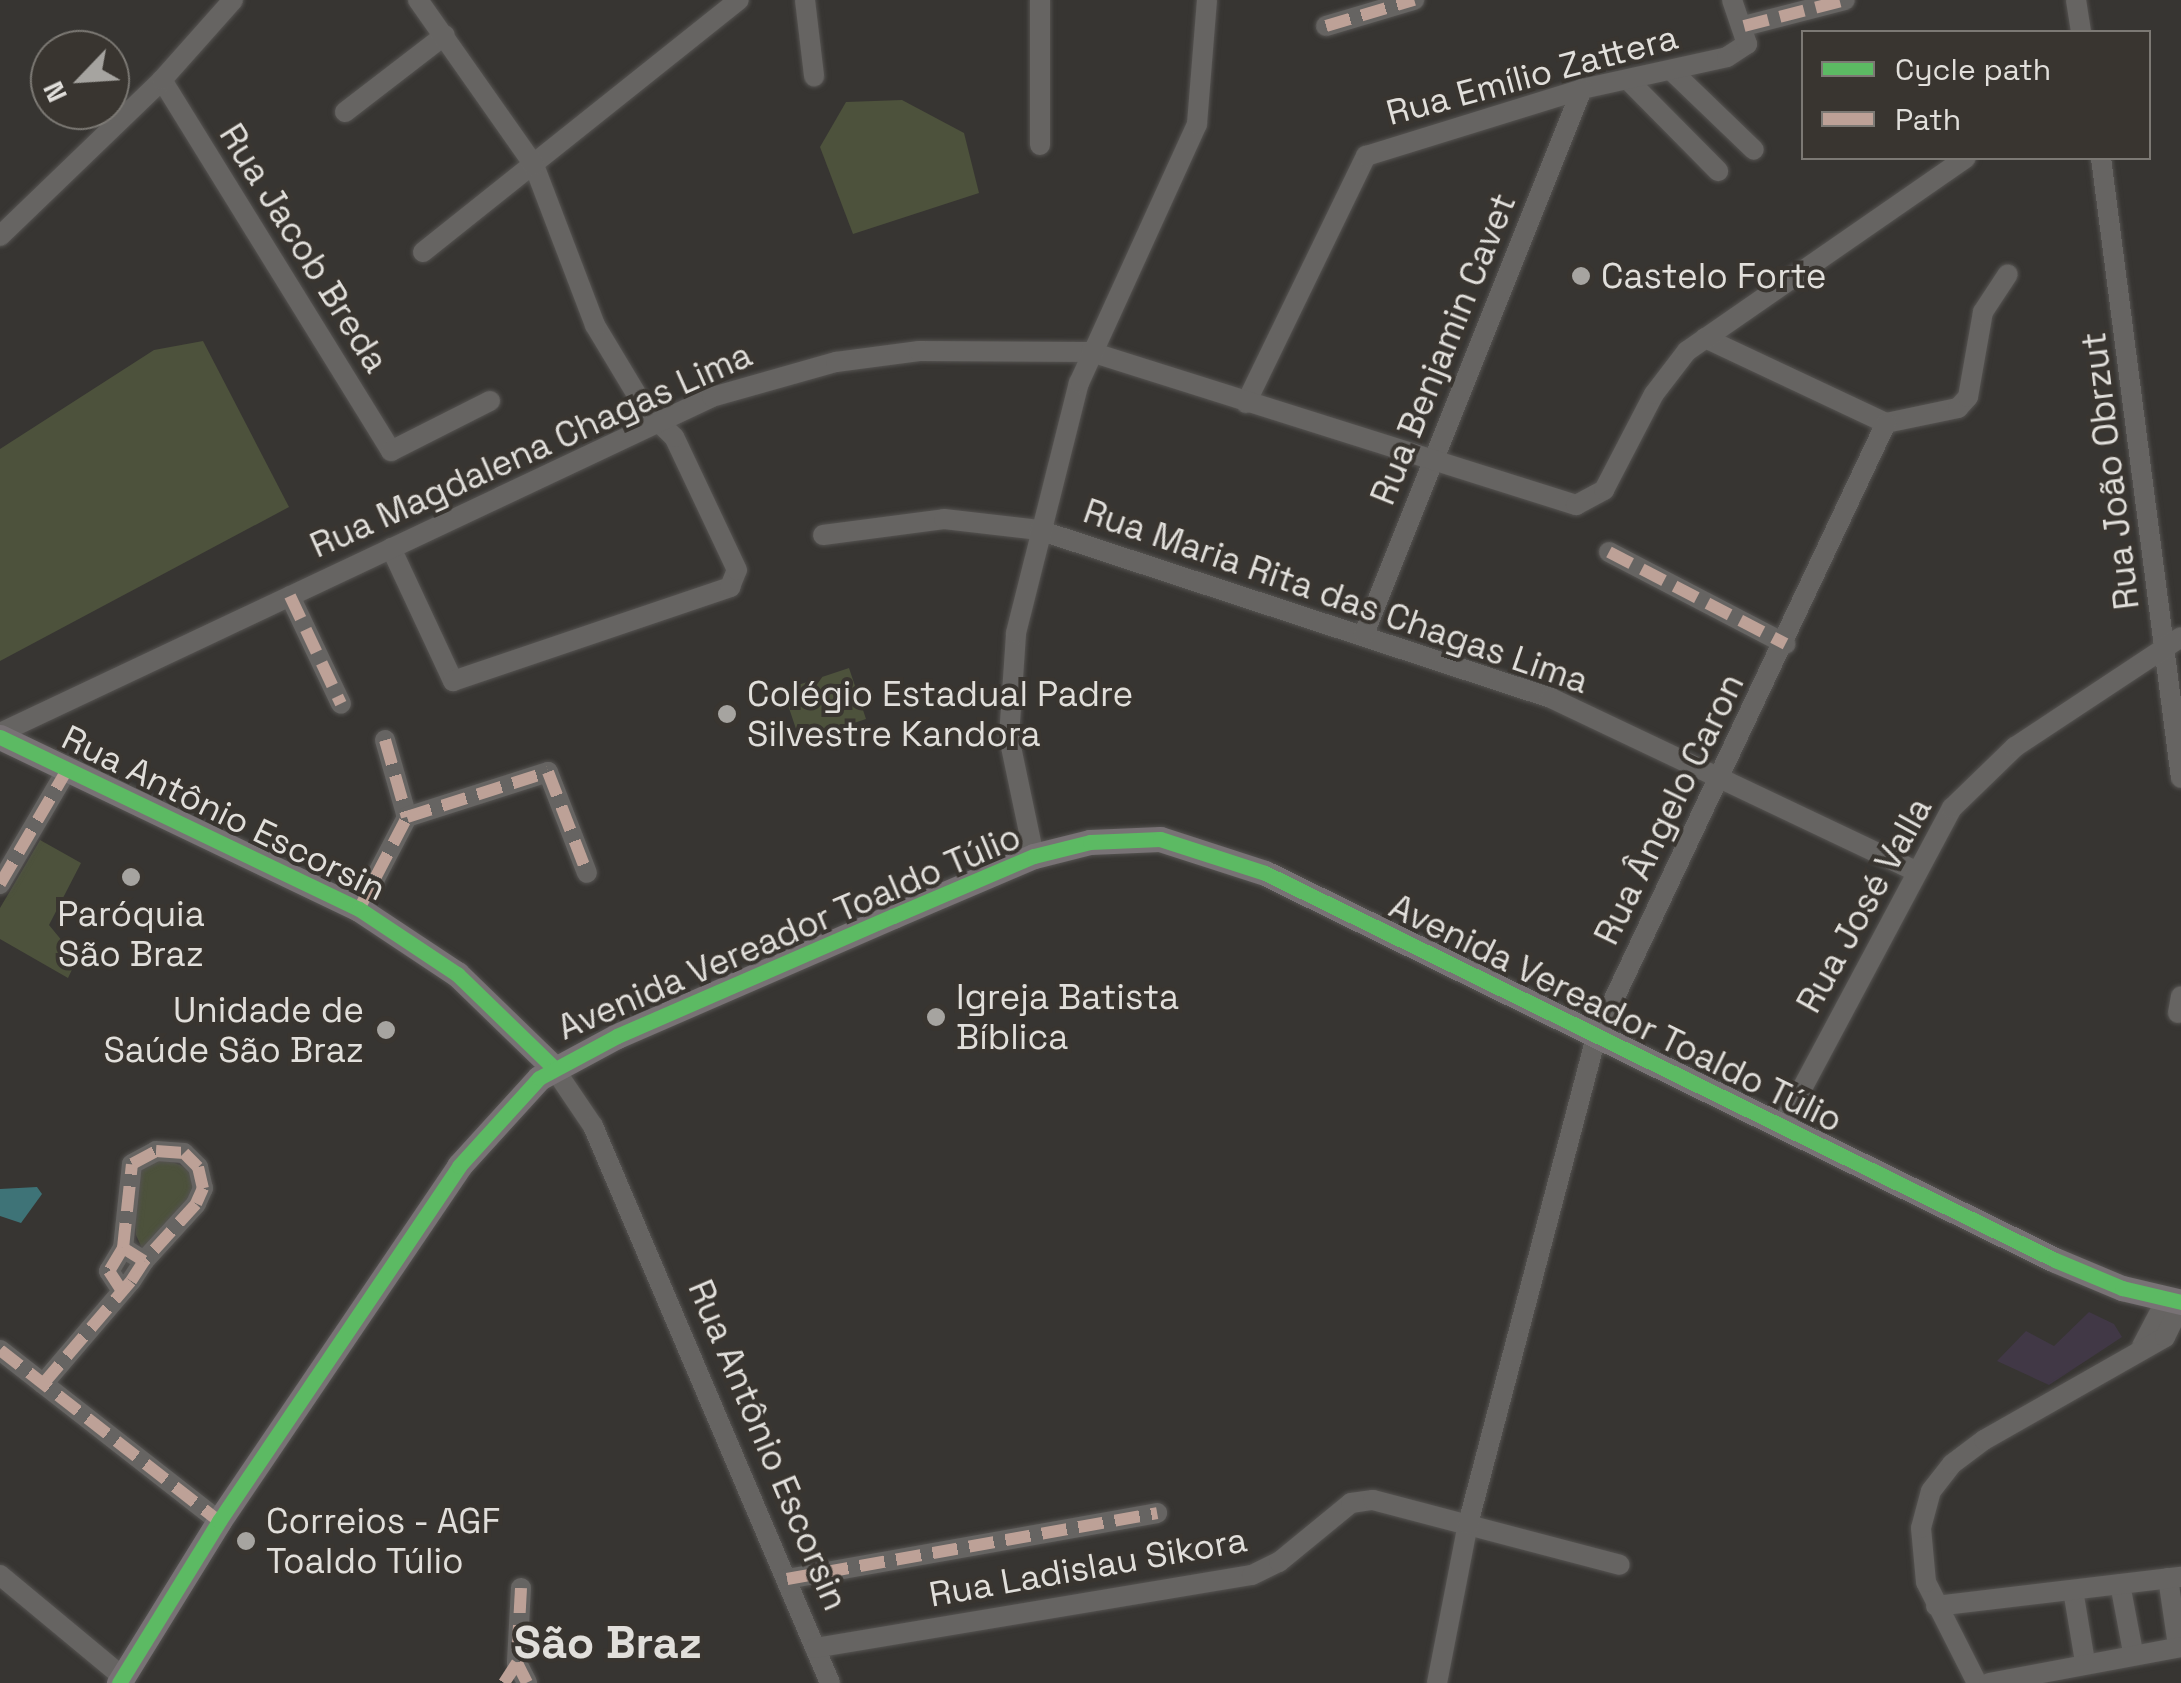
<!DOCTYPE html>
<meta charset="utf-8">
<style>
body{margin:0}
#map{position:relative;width:2181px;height:1683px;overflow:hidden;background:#373532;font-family:"Space Grotesk",sans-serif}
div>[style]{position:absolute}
.commercial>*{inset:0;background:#413846}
.green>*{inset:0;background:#4d523c}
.water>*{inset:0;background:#3e7377}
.roads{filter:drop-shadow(0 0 2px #555351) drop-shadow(0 0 2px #555351)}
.minor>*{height:20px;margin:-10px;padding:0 10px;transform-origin:10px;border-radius:10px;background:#666462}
.major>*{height:25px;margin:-12.5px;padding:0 12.5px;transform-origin:12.5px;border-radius:12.5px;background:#787275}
.quiet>*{height:12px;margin-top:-6px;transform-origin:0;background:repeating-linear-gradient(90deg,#bda197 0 25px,transparent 0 37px)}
.cycleway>*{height:15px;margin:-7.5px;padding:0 7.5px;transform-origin:7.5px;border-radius:7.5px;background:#5cba63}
.dots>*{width:28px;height:28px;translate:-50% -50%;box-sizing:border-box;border:5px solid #393530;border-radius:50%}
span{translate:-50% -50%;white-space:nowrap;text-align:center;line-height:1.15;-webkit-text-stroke:8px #393530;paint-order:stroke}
.street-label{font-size:35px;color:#e1dfdb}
.poi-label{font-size:35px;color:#e1dfdb}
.left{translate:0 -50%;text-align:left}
.right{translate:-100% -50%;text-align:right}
.district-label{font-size:45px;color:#e1dfdb;font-weight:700}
.legend{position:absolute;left:1801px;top:30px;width:350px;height:130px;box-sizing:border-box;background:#393530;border:2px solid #7c7974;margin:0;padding:12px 18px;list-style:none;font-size:30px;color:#e1dfdb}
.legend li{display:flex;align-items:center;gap:20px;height:50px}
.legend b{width:50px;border:2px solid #7c7974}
.north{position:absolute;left:30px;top:30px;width:100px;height:100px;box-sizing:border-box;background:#393530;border:2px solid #7c7974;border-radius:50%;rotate:245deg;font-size:28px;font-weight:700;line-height:40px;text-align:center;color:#e1dfdb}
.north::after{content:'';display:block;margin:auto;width:35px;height:45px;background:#a6a4a0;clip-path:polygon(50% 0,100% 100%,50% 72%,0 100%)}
</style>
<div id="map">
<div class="commercial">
<i style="clip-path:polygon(2089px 1312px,2114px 1324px,2122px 1337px,2049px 1385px,1997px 1361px,2026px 1331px,2054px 1346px)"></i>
</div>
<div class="green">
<i style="clip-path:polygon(902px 100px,964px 133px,979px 193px,853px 234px,820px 147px,846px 102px)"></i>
<i style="clip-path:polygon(203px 341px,289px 507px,0 661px,0 449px,154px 350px)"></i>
<i style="clip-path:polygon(849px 668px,866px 719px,800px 741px,783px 690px)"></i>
<i style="clip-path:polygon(40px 840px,81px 863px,49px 925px,77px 959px,68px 978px,0 939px,0 908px)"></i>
<i style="clip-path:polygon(156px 1156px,188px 1168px,196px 1200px,145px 1255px,136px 1235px,132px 1175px)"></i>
</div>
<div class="water">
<i style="clip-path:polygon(37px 1187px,42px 1194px,21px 1223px,0 1216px,0 1189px)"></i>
</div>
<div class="roads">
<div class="minor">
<i style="left:805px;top:0;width:77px;rotate:83.2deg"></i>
<i style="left:1040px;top:0;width:145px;rotate:90deg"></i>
<i style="left:2076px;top:0;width:32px;rotate:81deg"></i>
<i style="left:1326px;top:26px;width:92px;rotate:-16.5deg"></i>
<i style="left:1744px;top:26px;width:104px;rotate:-14.4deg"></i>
<i style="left:1673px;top:72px;width:112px;rotate:43.9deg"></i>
<i style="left:162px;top:80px;width:436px;rotate:58.3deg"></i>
<i style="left:391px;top:451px;width:111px;rotate:-26.8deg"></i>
<i style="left:1631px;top:83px;width:124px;rotate:45.3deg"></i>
<i style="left:345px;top:112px;width:126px;rotate:-37.6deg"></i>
<i style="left:2101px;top:158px;width:625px;rotate:82.65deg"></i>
<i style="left:0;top:236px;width:225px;rotate:-43.9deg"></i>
<i style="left:162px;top:80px;width:107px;rotate:-48.4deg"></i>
<i style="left:423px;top:252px;width:404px;rotate:-38.6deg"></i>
<i style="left:1705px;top:338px;width:200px;rotate:25.2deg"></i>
<i style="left:1246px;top:403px;width:275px;rotate:-64.1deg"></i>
<i style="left:1366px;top:156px;width:226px;rotate:-17.2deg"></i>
<i style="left:1582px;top:89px;width:148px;rotate:-12.4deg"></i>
<i style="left:1727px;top:57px;width:24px;rotate:-33deg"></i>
<i style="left:1747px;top:44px;width:46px;rotate:-108.8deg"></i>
<i style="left:1886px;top:423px;width:74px;rotate:-11.8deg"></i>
<i style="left:1958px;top:408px;width:15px;rotate:-48deg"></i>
<i style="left:1968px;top:397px;width:86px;rotate:-80deg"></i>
<i style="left:1983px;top:312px;width:45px;rotate:-56.7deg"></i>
<i style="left:823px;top:535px;width:122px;rotate:-7.5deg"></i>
<i style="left:944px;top:519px;width:96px;rotate:6.6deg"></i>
<i style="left:1039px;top:530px;width:539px;rotate:18.17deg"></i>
<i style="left:1551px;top:698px;width:403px;rotate:25.4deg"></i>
<i style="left:391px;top:548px;width:147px;rotate:65deg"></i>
<i style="left:453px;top:681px;width:293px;rotate:-18.7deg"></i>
<i style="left:730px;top:587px;width:18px;rotate:-68deg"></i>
<i style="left:737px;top:570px;width:147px;rotate:-115.3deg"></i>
<i style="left:674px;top:437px;width:39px;rotate:-136deg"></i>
<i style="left:646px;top:410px;width:99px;rotate:-121deg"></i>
<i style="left:595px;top:325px;width:171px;rotate:-110.9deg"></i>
<i style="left:534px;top:165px;width:202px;rotate:-125.1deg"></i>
<i style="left:1609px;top:552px;width:199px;rotate:27.5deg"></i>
<i style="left:290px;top:596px;width:119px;rotate:64.7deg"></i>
<i style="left:1364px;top:634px;width:587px;rotate:-68.2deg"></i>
<i style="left:0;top:733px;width:787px;rotate:-25.26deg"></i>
<i style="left:712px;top:397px;width:129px;rotate:-15.8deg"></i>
<i style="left:836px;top:362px;width:84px;rotate:-7.5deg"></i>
<i style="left:919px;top:351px;width:172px;rotate:0.3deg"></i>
<i style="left:1091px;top:352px;width:509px;rotate:17.51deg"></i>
<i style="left:1576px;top:505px;width:32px;rotate:-28deg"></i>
<i style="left:1604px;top:490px;width:108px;rotate:-62.5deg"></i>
<i style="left:1654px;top:394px;width:54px;rotate:-52.5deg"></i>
<i style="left:1687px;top:351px;width:339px;rotate:-34.7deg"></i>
<i style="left:385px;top:740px;width:80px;rotate:74.1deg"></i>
<i style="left:1034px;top:856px;width:122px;rotate:-101.9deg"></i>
<i style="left:1009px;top:737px;width:104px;rotate:-86.1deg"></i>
<i style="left:1016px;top:633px;width:258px;rotate:-75.9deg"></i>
<i style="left:1079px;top:383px;width:285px;rotate:-65.5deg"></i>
<i style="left:1197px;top:124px;width:124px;rotate:-85.4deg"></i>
<i style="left:0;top:884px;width:134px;rotate:-59.6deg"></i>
<i style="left:359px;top:909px;width:104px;rotate:-62.4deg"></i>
<i style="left:407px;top:817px;width:148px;rotate:-17.7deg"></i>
<i style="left:548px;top:772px;width:108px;rotate:68.9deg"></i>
<i style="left:2178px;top:1013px;width:17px;rotate:-80deg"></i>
<i style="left:553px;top:1067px;width:71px;rotate:55.9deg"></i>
<i style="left:593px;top:1126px;width:605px;rotate:66.95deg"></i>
<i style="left:1781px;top:1128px;width:363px;rotate:-61.9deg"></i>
<i style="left:1952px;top:808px;width:88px;rotate:-44.1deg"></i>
<i style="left:2015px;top:747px;width:199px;rotate:-33.5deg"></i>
<i style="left:123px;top:1248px;width:84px;rotate:-83.9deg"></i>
<i style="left:132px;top:1164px;width:27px;rotate:-28deg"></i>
<i style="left:156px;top:1151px;width:28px;rotate:4deg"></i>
<i style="left:184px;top:1153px;width:20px;rotate:45deg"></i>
<i style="left:198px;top:1167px;width:22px;rotate:77deg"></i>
<i style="left:203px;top:1188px;width:17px;rotate:114deg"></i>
<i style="left:196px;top:1204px;width:77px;rotate:132.4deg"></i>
<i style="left:2142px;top:1346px;width:52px;rotate:-62.4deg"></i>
<i style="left:0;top:1350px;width:278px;rotate:38deg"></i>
<i style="left:43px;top:1384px;width:135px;rotate:-49.5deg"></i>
<i style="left:131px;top:1281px;width:24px;rotate:-57deg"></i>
<i style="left:144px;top:1261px;width:25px;rotate:-148deg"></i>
<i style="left:123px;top:1248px;width:27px;rotate:121deg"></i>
<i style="left:109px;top:1271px;width:24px;rotate:57deg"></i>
<i style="left:0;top:1575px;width:160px;rotate:39.7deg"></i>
<i style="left:2168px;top:1578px;width:62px;rotate:81.6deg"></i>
<i style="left:787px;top:1579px;width:376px;rotate:-10.1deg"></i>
<i style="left:2120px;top:1584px;width:64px;rotate:79.2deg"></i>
<i style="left:521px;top:1588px;width:75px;rotate:93.1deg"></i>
<i style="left:517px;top:1663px;width:22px;rotate:63deg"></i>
<i style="left:2073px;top:1590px;width:67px;rotate:80.5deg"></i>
<i style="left:1936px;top:1606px;width:247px;rotate:-6.8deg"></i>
<i style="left:815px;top:1648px;width:443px;rotate:-9.5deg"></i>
<i style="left:1252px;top:1575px;width:30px;rotate:-26deg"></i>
<i style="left:1279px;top:1562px;width:93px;rotate:-39.3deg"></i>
<i style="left:1351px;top:1503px;width:22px;rotate:-8deg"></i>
<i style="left:1373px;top:1500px;width:255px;rotate:14.7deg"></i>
<i style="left:1437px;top:1683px;width:162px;rotate:-79deg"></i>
<i style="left:1468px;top:1524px;width:504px;rotate:-75.27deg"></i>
<i style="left:1596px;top:1037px;width:679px;rotate:-64.72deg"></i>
<i style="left:1977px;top:1683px;width:113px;rotate:-116.8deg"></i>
<i style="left:1926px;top:1582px;width:54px;rotate:-95.3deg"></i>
<i style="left:1921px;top:1528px;width:38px;rotate:-75deg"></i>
<i style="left:1931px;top:1491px;width:34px;rotate:-52deg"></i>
<i style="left:1952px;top:1464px;width:40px;rotate:-37deg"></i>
<i style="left:1984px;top:1440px;width:208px;rotate:-29.6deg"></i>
<i style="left:2165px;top:1337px;width:37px;rotate:-64deg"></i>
<i style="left:1989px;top:1683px;width:195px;rotate:-10.6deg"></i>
</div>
<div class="major">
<i style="left:0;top:737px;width:398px;rotate:25.6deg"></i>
<i style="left:359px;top:909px;width:118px;rotate:33.6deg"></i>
<i style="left:457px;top:974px;width:134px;rotate:44.1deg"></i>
<i style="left:119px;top:1683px;width:190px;rotate:-58.3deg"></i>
<i style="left:219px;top:1521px;width:429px;rotate:-55.9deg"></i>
<i style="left:459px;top:1166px;width:119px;rotate:-47.7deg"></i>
<i style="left:539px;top:1078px;width:89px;rotate:-28.3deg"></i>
<i style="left:617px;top:1036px;width:301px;rotate:-23.5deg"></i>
<i style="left:893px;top:916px;width:153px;rotate:-23.1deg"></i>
<i style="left:1034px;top:856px;width:58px;rotate:-14deg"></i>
<i style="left:1090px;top:842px;width:70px;rotate:-2.5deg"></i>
<i style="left:1160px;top:839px;width:110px;rotate:17.9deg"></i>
<i style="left:1265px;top:873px;width:880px;rotate:26.1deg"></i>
<i style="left:2055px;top:1260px;width:73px;rotate:22.7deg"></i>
<i style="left:2122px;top:1288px;width:61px;rotate:13.3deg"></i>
</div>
</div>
<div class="quiet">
<i style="left:1326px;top:26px;width:92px;rotate:-16.5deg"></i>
<i style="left:1744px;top:26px;width:104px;rotate:-14.4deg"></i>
<i style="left:1609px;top:552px;width:199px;rotate:27.5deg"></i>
<i style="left:290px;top:596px;width:119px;rotate:64.7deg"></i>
<i style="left:385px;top:740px;width:80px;rotate:74.1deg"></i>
<i style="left:0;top:884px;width:134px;rotate:-59.6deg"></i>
<i style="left:359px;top:909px;width:104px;rotate:-62.4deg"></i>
<i style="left:407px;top:817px;width:148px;rotate:-17.7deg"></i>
<i style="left:548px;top:772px;width:108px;rotate:68.9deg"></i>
<i style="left:123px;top:1248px;width:84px;rotate:-83.9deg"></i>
<i style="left:132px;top:1164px;width:27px;rotate:-28deg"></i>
<i style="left:156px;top:1151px;width:28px;rotate:4deg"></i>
<i style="left:184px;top:1153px;width:20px;rotate:45deg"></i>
<i style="left:198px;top:1167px;width:22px;rotate:77deg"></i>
<i style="left:203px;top:1188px;width:17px;rotate:114deg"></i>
<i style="left:196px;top:1204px;width:77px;rotate:132.4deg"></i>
<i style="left:0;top:1350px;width:278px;rotate:38deg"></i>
<i style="left:43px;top:1384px;width:135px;rotate:-49.5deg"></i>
<i style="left:131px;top:1281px;width:24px;rotate:-57deg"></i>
<i style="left:144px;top:1261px;width:25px;rotate:-148deg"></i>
<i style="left:123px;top:1248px;width:27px;rotate:121deg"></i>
<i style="left:109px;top:1271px;width:24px;rotate:57deg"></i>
<i style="left:787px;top:1579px;width:376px;rotate:-10.1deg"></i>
<i style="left:521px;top:1588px;width:75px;rotate:93.1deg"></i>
<i style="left:517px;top:1663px;width:22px;rotate:63deg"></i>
<i style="left:504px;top:1683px;width:24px;rotate:-57deg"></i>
</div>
<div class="cycleway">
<i style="left:0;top:737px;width:398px;rotate:25.6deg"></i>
<i style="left:359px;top:909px;width:118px;rotate:33.6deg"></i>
<i style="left:457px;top:974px;width:134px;rotate:44.1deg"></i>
<i style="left:119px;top:1683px;width:190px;rotate:-58.3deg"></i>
<i style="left:219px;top:1521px;width:429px;rotate:-55.9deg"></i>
<i style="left:459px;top:1166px;width:119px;rotate:-47.7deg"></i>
<i style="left:539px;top:1078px;width:89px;rotate:-28.3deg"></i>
<i style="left:617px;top:1036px;width:301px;rotate:-23.5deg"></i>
<i style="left:893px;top:916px;width:153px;rotate:-23.1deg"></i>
<i style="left:1034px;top:856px;width:58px;rotate:-14deg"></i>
<i style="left:1090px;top:842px;width:70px;rotate:-2.5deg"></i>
<i style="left:1160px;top:839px;width:110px;rotate:17.9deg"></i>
<i style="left:1265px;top:873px;width:880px;rotate:26.1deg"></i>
<i style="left:2055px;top:1260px;width:73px;rotate:22.7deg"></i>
<i style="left:2122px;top:1288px;width:61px;rotate:13.3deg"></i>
</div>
<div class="dots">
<i style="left:1581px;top:276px;background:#a6a4a0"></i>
<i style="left:727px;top:714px;background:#a6a4a0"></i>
<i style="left:131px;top:877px;background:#a6a4a0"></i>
<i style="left:936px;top:1017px;background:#a6a4a0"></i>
<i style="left:386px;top:1030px;background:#a6a4a0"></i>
<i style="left:246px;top:1541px;background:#a6a4a0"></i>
</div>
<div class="street-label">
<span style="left:1532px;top:75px;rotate:-15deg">Rua Emílio Zattera</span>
<span style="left:304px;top:248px;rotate:58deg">Rua Jacob Breda</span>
<span style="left:1443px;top:349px;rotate:-68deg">Rua Benjamin Cavet</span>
<span style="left:531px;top:450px;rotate:-24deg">Rua Magdalena Chagas Lima</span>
<span style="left:2110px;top:471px;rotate:-97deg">Rua João Obrzut</span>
<span style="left:1336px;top:596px;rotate:19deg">Rua Maria Rita das Chagas Lima</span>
<span style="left:1669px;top:809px;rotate:-64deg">Rua Ângelo Caron</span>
<span style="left:224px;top:813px;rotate:26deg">Rua Antônio Escorsin</span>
<span style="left:1864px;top:905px;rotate:-61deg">Rua José Valla</span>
<span style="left:789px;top:932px;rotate:-23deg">Avenida Vereador Toaldo Túlio</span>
<span style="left:1616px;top:1013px;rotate:26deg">Avenida Vereador Toaldo Túlio</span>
<span style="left:768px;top:1445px;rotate:67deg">Rua Antônio Escorsin</span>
<span style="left:1088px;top:1567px;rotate:-10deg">Rua Ladislau Sikora</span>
</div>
<div class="poi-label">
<span class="left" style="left:1601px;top:276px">Castelo Forte</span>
<span class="left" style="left:747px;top:714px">Colégio Estadual Padre<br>Silvestre Kandora</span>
<span style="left:131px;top:934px">Paróquia<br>São Braz</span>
<span class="left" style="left:956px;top:1017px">Igreja Batista<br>Bíblica</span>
<span class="right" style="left:364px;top:1030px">Unidade de<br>Saúde São Braz</span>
<span class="left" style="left:266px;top:1541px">Correios - AGF<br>Toaldo Túlio</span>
</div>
<div class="district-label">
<span style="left:608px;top:1643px">São Braz</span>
</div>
<ul class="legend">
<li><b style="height:12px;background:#5cba63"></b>Cycle path</li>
<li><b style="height:12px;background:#bda197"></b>Path</li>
</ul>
<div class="north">N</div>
</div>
